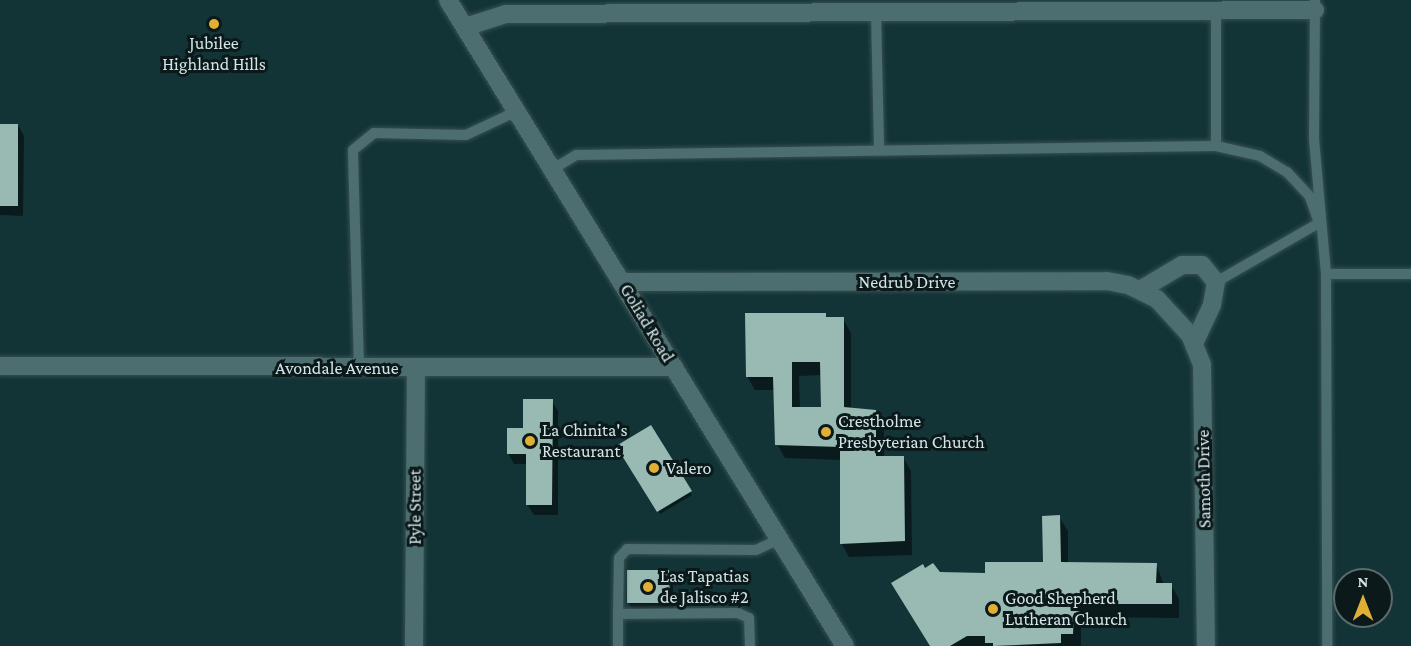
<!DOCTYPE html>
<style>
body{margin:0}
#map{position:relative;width:1411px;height:646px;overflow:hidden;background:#123437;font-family:"Crimson Pro",serif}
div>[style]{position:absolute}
.shadow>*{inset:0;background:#0007}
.building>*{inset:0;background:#98bab2}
.roads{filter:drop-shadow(0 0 2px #385051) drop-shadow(0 0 2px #385051)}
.lane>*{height:10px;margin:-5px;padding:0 5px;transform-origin:5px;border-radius:5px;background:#4c6e70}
.street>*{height:18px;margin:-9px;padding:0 9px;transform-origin:9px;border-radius:9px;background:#4c6e70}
.secondary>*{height:18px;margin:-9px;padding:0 9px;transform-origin:9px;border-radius:9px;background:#4c6e70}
.dots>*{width:16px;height:16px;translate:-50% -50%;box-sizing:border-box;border:3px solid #0b191a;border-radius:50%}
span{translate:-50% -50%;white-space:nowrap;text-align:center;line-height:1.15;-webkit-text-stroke:6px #0b191a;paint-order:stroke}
.poi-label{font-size:18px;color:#d3e5e7}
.left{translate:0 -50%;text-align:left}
.street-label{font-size:18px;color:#d3e5e7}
.north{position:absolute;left:1333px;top:568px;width:60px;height:60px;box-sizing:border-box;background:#0b191a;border:2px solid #5b6b6c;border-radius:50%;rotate:0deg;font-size:16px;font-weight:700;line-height:24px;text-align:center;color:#d3e5e7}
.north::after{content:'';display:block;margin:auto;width:21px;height:27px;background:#dfb034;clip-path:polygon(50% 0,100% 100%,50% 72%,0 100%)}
</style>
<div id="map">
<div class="shadow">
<i style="clip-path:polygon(0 125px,18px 125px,24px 136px,23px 216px,0 215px)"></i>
<i style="clip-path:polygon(evenodd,825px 314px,828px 319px,843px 319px,851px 333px,851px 409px,876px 411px,884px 426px,884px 457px,903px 457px,911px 471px,912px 555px,849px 557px,841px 543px,841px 460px,785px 458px,777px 444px,775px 390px,755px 390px,747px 376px,825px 314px,822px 375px,822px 409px,800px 409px,799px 376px,822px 375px)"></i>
<i style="clip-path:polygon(552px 401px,558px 411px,558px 515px,534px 515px,527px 504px,527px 464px,514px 464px,508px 453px)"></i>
<i style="clip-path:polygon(650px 427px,692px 495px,660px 514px,618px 446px)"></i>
<i style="clip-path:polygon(1059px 517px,1068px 531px,1068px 564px,1156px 564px,1164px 585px,1171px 585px,1179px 599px,1179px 618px,1087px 617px,1087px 627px,1081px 627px,1081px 646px,931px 646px,924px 570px,939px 574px,986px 574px,1045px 564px)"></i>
<i style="clip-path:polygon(669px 572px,673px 579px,673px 610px,633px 610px,629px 603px)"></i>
</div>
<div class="building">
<i style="clip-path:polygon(0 124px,18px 124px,18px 206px,0 206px)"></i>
<i style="clip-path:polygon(evenodd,745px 313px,826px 313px,826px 317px,844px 317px,844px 407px,876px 410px,876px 456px,904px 456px,905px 541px,840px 544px,840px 447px,775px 445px,773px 377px,746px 377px,745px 313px,792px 362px,820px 362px,821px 407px,792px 407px,792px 362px)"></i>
<i style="clip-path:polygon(523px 399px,553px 399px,552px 505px,526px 505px,526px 454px,507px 454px,507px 428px,523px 428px)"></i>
<i style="clip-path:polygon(651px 425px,692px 491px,657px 512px,616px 446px)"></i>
<i style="clip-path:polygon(1060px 515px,1061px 562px,1157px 563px,1156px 583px,1172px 583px,1172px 604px,1080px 604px,1080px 613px,1074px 613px,1073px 634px,1061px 634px,1061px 643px,993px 646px,993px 643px,985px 643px,985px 636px,967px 636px,950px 646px,930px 646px,891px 583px,923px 564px,925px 568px,933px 563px,940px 572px,985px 573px,985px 562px,1043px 562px,1042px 516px)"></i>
<i style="clip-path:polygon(627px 570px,669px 570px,670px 603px,627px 603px)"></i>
</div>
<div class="roads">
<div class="lane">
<i style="left:1315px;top:0;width:139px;rotate:90.4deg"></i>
<i style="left:1314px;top:139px;width:136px;rotate:84.9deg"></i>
<i style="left:1326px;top:274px;width:372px;rotate:89.8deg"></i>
<i style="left:1216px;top:11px;width:135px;rotate:90deg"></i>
<i style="left:876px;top:13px;width:137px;rotate:88.7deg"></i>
<i style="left:553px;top:169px;width:27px;rotate:-31deg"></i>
<i style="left:576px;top:155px;width:640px;rotate:-0.81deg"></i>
<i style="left:1216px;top:146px;width:45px;rotate:12.8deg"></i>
<i style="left:1260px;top:156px;width:31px;rotate:31deg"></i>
<i style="left:1287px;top:172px;width:34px;rotate:47deg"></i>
<i style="left:1310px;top:197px;width:28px;rotate:71deg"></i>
<i style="left:1319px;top:223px;width:119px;rotate:150.2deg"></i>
<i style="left:1326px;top:274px;width:85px"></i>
<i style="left:359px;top:368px;width:218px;rotate:-91.6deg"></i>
<i style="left:353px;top:150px;width:27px;rotate:-39deg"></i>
<i style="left:374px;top:133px;width:92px;rotate:1.2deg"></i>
<i style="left:466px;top:135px;width:56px;rotate:-25.2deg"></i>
<i style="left:618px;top:646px;width:32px;rotate:-90deg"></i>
<i style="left:750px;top:646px;width:28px;rotate:-92deg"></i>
<i style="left:749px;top:618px;width:12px;rotate:-156deg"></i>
<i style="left:738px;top:613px;width:120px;rotate:179.5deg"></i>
<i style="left:618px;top:614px;width:56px;rotate:-89deg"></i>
<i style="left:619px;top:558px;width:12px;rotate:-48deg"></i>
<i style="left:627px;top:549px;width:129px;rotate:0.4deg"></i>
<i style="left:756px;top:550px;width:26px;rotate:-25deg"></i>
</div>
<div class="street">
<i style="left:465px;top:27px;width:43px;rotate:-17.6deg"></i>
<i style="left:506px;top:14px;width:809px;rotate:-0.28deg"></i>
<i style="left:623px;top:282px;width:484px;rotate:-0.1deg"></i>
<i style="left:1107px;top:281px;width:21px;rotate:11deg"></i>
<i style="left:1128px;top:285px;width:32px;rotate:26deg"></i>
<i style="left:1157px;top:299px;width:49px;rotate:47.5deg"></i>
<i style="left:1190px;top:335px;width:31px;rotate:68deg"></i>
<i style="left:1202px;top:364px;width:282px;rotate:89.2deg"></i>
<i style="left:1140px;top:290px;width:49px;rotate:-30.8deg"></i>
<i style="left:1182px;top:265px;width:20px"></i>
<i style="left:1202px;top:265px;width:22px;rotate:51deg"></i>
<i style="left:1216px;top:282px;width:23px;rotate:100deg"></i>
<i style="left:1212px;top:305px;width:40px;rotate:115deg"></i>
<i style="left:0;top:366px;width:674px;rotate:0.09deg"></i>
<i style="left:414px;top:646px;width:278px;rotate:-89.6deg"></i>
</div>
<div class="secondary">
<i style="left:448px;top:0;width:758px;rotate:58.43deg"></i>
</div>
</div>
<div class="dots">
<i style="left:214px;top:24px;background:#dfb034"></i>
<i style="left:826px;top:432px;background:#dfb034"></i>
<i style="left:530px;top:441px;background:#dfb034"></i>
<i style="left:654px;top:468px;background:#dfb034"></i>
<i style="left:648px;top:587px;background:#dfb034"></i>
<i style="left:993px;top:609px;background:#dfb034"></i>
</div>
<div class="poi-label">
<span style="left:214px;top:54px">Jubilee<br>Highland Hills</span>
<span class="left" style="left:838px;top:432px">Crestholme<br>Presbyterian Church</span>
<span class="left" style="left:542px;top:441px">La Chinita's<br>Restaurant</span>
<span class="left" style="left:666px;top:468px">Valero</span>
<span class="left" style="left:660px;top:587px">Las Tapatias<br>de Jalisco #2</span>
<span class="left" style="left:1005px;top:609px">Good Shepherd<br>Lutheran Church</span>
</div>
<div class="street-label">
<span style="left:907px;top:282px">Nedrub Drive</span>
<span style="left:647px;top:323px;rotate:59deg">Goliad Road</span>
<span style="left:337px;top:368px">Avondale Avenue</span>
<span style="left:1204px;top:479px;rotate:-91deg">Samoth Drive</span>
<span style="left:415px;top:507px;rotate:-90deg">Pyle Street</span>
</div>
<div class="north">N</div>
</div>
